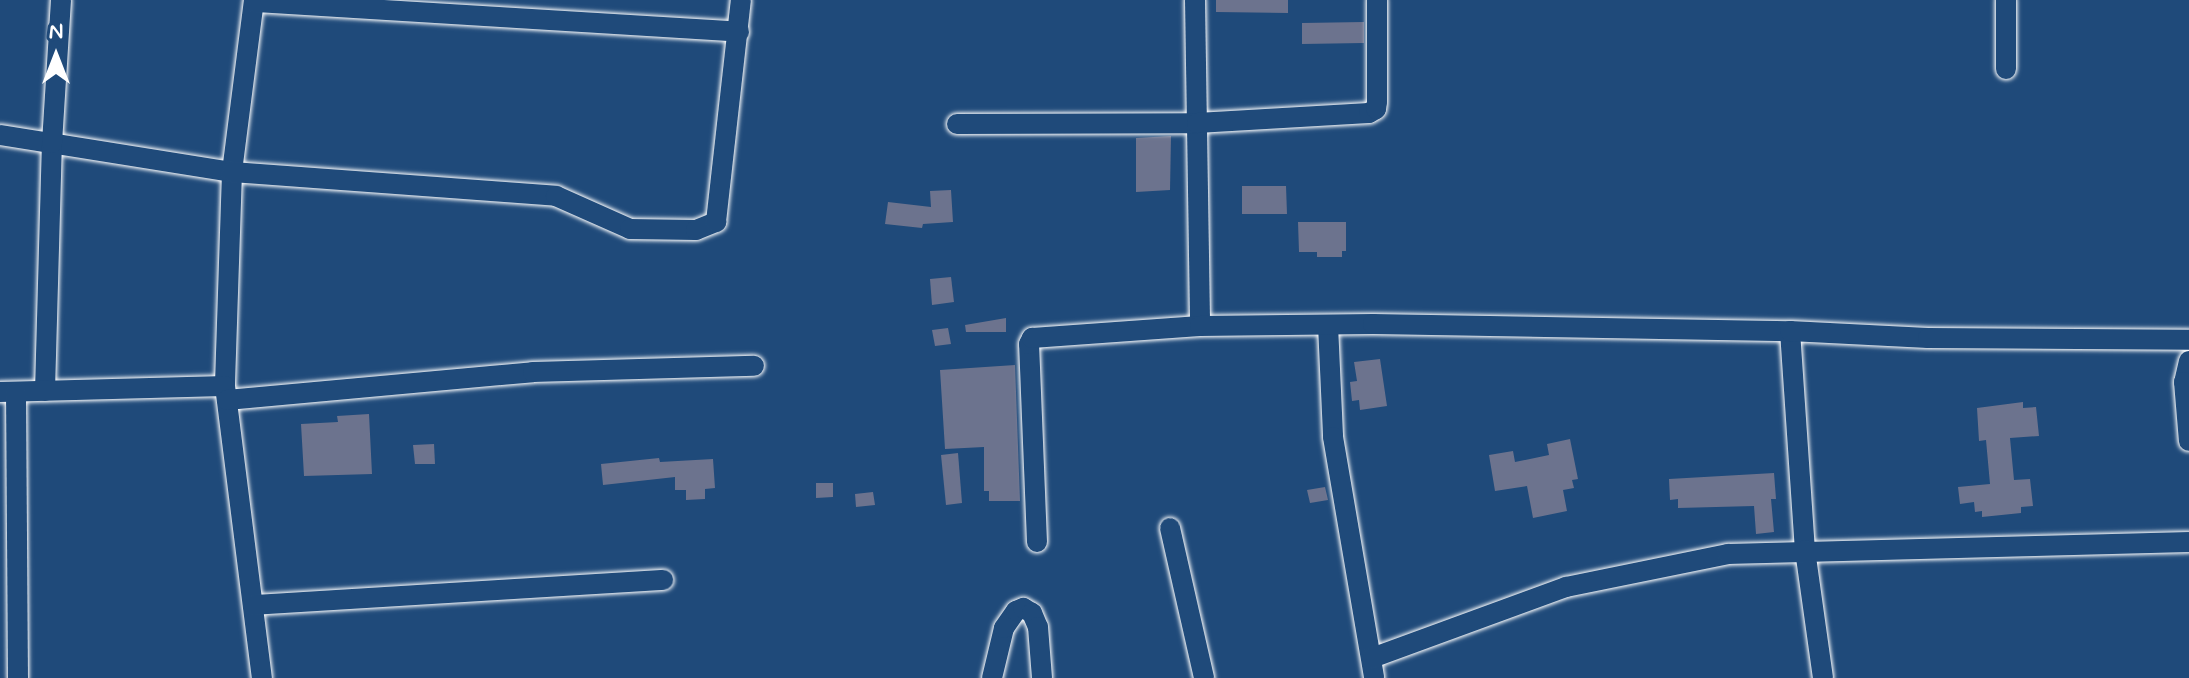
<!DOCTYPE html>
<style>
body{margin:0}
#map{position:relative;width:2189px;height:678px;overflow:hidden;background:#1f4a7a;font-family:Mynerve,sans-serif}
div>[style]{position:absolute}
.building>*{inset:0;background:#6c738e}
.roads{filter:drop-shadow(0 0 2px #fff) drop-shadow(0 0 2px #fff)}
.minor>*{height:20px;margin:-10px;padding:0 10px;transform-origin:10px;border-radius:10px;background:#1f4a7a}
span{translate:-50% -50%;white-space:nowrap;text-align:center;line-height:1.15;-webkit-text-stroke:8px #1f4a7a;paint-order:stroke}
.north{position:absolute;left:16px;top:16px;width:80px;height:80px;-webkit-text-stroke:6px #1f4a7a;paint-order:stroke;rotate:0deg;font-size:22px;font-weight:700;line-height:32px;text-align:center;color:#fff}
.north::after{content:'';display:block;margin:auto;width:28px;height:36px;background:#fff;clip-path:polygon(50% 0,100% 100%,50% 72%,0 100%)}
</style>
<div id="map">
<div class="building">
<i style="clip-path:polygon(1216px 0,1288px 0,1288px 13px,1216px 12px)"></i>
<i style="clip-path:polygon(1364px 22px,1364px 43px,1302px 44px,1302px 23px)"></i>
<i style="clip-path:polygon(1171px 136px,1170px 190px,1136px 192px,1136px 138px)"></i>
<i style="clip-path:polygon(1242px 186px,1286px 186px,1287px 214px,1242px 214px)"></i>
<i style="clip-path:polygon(951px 190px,953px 222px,923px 224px,922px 228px,885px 224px,888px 202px,931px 207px,930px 191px)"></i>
<i style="clip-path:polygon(1298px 222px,1346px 222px,1346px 251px,1342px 251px,1342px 257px,1317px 257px,1317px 252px,1299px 252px)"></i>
<i style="clip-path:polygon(951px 277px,954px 302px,932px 305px,930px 279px)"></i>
<i style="clip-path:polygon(1006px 318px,1006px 332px,966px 332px,965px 325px)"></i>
<i style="clip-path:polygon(948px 328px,951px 344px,935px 346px,932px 330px)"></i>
<i style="clip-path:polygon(1380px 359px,1387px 406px,1360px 410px,1359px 400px,1352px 401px,1350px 382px,1357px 381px,1354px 362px)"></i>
<i style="clip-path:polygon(1015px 365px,1020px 501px,989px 501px,989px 491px,984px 491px,984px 447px,945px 449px,940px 370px)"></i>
<i style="clip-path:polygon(2023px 402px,2023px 408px,2036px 407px,2039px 436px,2010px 438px,2014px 480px,2030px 479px,2033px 506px,2021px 507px,2021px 513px,1982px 517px,1982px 511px,1975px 512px,1974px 502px,1960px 504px,1958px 487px,1990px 484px,1986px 440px,1979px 441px,1977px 408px)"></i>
<i style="clip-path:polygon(369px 414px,372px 474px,304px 476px,301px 424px,338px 422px,337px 416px)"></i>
<i style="clip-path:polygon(1570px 439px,1578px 479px,1572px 480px,1574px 488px,1563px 490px,1567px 511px,1533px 518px,1527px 486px,1495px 491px,1489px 455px,1513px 451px,1515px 462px,1549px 455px,1547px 444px)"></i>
<i style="clip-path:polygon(434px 444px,435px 464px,415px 464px,413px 445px)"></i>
<i style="clip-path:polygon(958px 453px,962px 503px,946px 505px,941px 455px)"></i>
<i style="clip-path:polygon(659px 458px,660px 462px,713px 459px,715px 488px,705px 489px,705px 499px,686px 500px,686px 490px,675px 490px,675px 477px,603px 485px,601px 464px)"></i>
<i style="clip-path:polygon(1774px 473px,1776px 499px,1771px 499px,1774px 532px,1756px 534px,1754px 506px,1678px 508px,1678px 499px,1670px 500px,1669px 479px)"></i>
<i style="clip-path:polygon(816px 483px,833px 483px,833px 497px,816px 498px)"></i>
<i style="clip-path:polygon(1325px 487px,1328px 500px,1310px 503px,1307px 490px)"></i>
<i style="clip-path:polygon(873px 492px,875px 505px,856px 507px,855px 494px)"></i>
</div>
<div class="roads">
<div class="minor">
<i style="left:254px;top:0;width:173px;rotate:97.3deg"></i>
<i style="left:232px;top:172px;width:214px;rotate:91.9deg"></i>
<i style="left:225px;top:386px;width:294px;rotate:82.8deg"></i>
<i style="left:1195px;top:0;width:326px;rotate:89.1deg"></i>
<i style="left:254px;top:2px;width:486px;rotate:3.5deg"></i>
<i style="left:2006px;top:69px;width:69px;rotate:-90deg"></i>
<i style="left:957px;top:124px;width:240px;rotate:-0.2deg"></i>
<i style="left:1197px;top:123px;width:172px;rotate:-3.3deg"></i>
<i style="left:1369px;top:113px;width:8px;rotate:-30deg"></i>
<i style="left:1376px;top:109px;width:7px;rotate:-82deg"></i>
<i style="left:1377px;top:102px;width:102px;rotate:-90deg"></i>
<i style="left:0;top:135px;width:235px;rotate:9.1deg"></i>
<i style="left:232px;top:172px;width:325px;rotate:4.2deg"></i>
<i style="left:556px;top:196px;width:81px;rotate:24deg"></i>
<i style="left:630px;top:229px;width:66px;rotate:0.9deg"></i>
<i style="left:696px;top:230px;width:22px;rotate:-22deg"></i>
<i style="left:716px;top:222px;width:223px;rotate:-83.6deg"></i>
<i style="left:1328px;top:325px;width:112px;rotate:87.4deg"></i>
<i style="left:1333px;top:437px;width:244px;rotate:80.3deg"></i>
<i style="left:1790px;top:331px;width:220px;rotate:86.1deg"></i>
<i style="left:1805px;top:550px;width:129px;rotate:82deg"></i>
<i style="left:2189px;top:361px;width:22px;rotate:103deg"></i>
<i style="left:2184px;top:382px;width:59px;rotate:85.2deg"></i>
<i style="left:45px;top:391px;width:248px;rotate:-88.4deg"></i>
<i style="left:52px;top:143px;width:143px;rotate:-86.4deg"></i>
<i style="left:0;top:392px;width:225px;rotate:-1.5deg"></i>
<i style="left:16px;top:392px;width:286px;rotate:89.6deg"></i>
<i style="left:227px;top:400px;width:307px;rotate:-5.2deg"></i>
<i style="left:533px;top:372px;width:221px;rotate:-1.6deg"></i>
<i style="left:1170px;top:528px;width:154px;rotate:77.2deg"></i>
<i style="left:1037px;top:542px;width:198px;rotate:-92.3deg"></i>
<i style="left:1029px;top:344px;width:7px;rotate:-63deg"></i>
<i style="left:1032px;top:338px;width:168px;rotate:-4.1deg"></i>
<i style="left:1200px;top:326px;width:173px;rotate:-0.7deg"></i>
<i style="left:1373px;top:324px;width:417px;rotate:1deg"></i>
<i style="left:1790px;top:331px;width:138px;rotate:2.9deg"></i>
<i style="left:1928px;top:338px;width:261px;rotate:0.4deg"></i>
<i style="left:253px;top:605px;width:411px;rotate:-3.5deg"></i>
<i style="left:1372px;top:658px;width:207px;rotate:-20.1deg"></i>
<i style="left:1566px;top:587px;width:165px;rotate:-11.5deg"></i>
<i style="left:1728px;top:554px;width:461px;rotate:-1.5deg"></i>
<i style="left:992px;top:678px;width:51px;rotate:-76.5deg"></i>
<i style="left:1004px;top:628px;width:21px;rotate:-55deg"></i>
<i style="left:1016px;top:611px;width:8px;rotate:-23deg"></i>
<i style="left:1023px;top:608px;width:10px;rotate:29deg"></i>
<i style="left:1032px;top:613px;width:15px;rotate:67deg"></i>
<i style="left:1038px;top:627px;width:51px;rotate:85.5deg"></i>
</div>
</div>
<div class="north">N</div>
</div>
